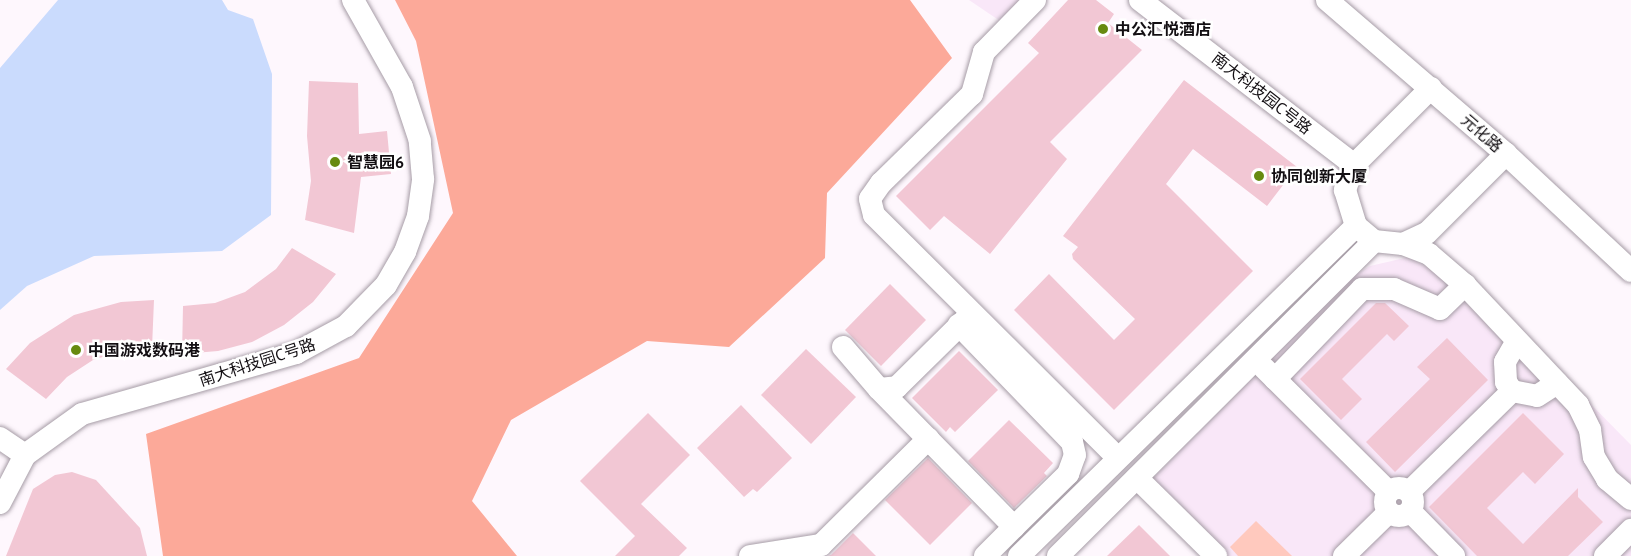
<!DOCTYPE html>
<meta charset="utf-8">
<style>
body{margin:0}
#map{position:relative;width:1631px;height:556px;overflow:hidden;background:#fef7fd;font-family:"PT Sans","Noto Sans SC",sans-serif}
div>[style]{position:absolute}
.built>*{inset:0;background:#f9e7f8}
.green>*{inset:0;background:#ffc9be}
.forest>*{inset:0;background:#fca999}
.water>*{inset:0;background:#cadbfd}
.building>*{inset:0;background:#f2c7d4}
.roads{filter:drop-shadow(0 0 2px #a69ca6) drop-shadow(0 0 2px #a69ca6)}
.minor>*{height:22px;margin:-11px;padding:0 11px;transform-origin:11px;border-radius:11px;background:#fff}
.minor>.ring{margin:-11px;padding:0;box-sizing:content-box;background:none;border:22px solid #fff;border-radius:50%}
.dots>*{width:16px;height:16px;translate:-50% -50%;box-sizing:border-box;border:3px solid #fff;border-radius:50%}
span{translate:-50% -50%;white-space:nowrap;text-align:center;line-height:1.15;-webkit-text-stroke:5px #fff;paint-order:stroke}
.poi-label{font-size:16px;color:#130f13;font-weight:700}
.left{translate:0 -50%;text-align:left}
.street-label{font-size:16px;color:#130f13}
</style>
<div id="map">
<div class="built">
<i style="clip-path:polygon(969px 0,1025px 0,1003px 23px)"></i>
<i style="clip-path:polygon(1409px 257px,1432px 270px,1458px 269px,1631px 445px,1631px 556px,1225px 556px,1150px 481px,1355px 275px,1370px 266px)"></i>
</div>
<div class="green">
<i style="clip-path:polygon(1256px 521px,1292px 556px,1238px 556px,1230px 547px)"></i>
</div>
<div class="forest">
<i style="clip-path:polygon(395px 0,910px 0,952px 58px,827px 193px,825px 258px,729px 347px,647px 341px,511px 420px,472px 501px,517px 556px,163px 556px,146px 434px,359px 358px,453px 213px,416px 41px)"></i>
</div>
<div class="water">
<i style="clip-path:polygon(58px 0,222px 0,228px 10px,253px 19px,272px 74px,271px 215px,222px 251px,94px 256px,27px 286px,0 310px,0 68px)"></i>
</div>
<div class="building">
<i style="clip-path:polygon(1068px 0,1096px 0,1114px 14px,1108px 23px,1142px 50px,1050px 142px,1067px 159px,990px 254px,944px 216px,930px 230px,896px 196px,1039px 53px,1028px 43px)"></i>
<i style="clip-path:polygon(1184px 80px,1297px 167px,1267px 206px,1193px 149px,1166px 184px,1253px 271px,1114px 410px,1014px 310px,1049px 274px,1114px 340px,1135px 319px,1073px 259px,1072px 254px,1078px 247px,1063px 236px)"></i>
<i style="clip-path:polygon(309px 81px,358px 83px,359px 134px,387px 131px,391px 174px,361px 177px,354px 233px,305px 220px,311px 181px,307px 136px)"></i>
<i style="clip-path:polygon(292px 248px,336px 274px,313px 302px,284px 325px,252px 342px,218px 351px,182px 354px,183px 306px,215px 303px,245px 292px,276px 269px)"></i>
<i style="clip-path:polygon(890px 284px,926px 320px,881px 366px,845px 330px)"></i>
<i style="clip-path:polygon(154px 300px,152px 348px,122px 351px,93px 360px,67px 377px,46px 399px,6px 369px,30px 343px,74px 315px,121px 302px)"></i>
<i style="clip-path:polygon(1376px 303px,1385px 303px,1409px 326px,1394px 341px,1387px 334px,1342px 379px,1362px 399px,1341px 420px,1300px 379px)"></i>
<i style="clip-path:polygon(1447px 338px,1488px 380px,1395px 472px,1366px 442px,1430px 379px,1417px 367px)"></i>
<i style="clip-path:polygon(806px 349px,856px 397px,811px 444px,761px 395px)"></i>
<i style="clip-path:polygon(959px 351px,998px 390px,955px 432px,950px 427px,946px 432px,912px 398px)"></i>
<i style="clip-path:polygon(741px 405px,792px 458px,757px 492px,753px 489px,744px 497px,697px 448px)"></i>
<i style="clip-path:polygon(648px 413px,690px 455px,641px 504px,687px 548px,679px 556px,615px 556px,635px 536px,580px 481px)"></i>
<i style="clip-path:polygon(1523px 413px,1564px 454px,1535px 484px,1523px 472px,1487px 508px,1523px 544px,1578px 488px,1578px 497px,1603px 522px,1568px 556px,1477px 556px,1429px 507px)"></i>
<i style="clip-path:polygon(1009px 420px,1053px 463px,1044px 473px,1047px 476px,1014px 508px,968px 461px)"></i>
<i style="clip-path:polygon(928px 458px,972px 503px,930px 545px,885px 500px)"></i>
<i style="clip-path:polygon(72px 472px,96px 480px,140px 528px,147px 556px,6px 556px,33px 489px,55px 475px)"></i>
<i style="clip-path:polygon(1139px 525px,1170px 556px,1107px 556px)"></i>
<i style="clip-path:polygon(853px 533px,876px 556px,828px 556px,831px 555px)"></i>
</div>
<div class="roads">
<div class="minor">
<i style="left:1035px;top:0;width:73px;rotate:134.4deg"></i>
<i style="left:984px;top:52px;width:44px;rotate:105.9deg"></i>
<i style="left:972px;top:94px;width:127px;rotate:135.6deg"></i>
<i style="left:881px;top:183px;width:19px;rotate:125deg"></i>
<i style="left:870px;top:199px;width:16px;rotate:76deg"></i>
<i style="left:874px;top:215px;width:344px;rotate:44.9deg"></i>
<i style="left:1140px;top:0;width:270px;rotate:37.6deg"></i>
<i style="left:1327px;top:0;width:236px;rotate:40.7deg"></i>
<i style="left:1506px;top:154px;width:171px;rotate:43.1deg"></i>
<i style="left:1431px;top:88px;width:109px;rotate:135deg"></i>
<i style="left:1354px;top:165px;width:27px;rotate:110deg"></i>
<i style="left:1345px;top:190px;width:38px;rotate:73deg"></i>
<i style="left:1356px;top:226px;width:23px;rotate:40deg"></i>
<i style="left:1374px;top:241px;width:29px;rotate:6deg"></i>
<i style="left:1403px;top:244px;width:26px;rotate:-25deg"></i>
<i style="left:1427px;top:233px;width:112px;rotate:-45deg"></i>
<i style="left:1403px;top:244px;width:28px;rotate:21deg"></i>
<i style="left:1429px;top:254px;width:48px;rotate:40.7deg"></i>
<i style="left:1465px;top:285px;width:165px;rotate:46.7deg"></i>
<i style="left:1578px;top:405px;width:28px;rotate:64deg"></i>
<i style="left:1590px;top:430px;width:27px;rotate:82deg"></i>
<i style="left:1594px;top:457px;width:26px;rotate:59deg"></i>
<i style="left:1607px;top:479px;width:31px;rotate:40deg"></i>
<i style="left:1517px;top:341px;width:24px;rotate:120deg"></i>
<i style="left:1505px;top:362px;width:20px;rotate:87deg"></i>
<i style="left:1506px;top:382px;width:11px;rotate:56deg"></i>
<i style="left:1512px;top:391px;width:25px;rotate:11deg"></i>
<i style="left:1537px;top:396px;width:24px;rotate:-33deg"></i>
<i style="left:843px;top:347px;width:55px;rotate:49.4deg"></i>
<i style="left:879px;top:389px;width:18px;rotate:-6deg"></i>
<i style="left:897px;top:387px;width:101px;rotate:-44.6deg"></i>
<i style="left:1264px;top:368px;width:176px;rotate:44.8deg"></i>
<i style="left:1275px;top:379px;width:125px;rotate:-46deg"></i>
<i style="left:1362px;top:289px;width:32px"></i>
<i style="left:1394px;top:289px;width:50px;rotate:23.5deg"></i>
<i style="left:1440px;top:309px;width:35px;rotate:-44deg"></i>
<i style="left:879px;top:389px;width:193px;rotate:45.6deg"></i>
<i style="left:1014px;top:527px;width:76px;rotate:-44.5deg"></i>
<i style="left:1068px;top:474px;width:20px;rotate:-70deg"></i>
<i style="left:1075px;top:455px;width:13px;rotate:-103deg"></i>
<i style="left:1072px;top:442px;width:163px;rotate:-134deg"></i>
<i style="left:0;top:438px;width:30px;rotate:34deg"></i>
<i style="left:25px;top:455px;width:70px;rotate:-35.7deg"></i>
<i style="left:82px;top:414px;width:223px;rotate:-15.9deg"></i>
<i style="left:296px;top:353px;width:57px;rotate:-28.4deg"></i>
<i style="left:346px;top:326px;width:57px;rotate:-45.7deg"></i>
<i style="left:386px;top:285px;width:38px;rotate:-60deg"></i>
<i style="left:405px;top:252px;width:38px;rotate:-70deg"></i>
<i style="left:418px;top:216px;width:37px;rotate:-82deg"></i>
<i style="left:423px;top:179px;width:38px;rotate:-95deg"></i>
<i style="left:420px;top:141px;width:57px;rotate:-108.4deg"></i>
<i style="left:402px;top:87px;width:100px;rotate:-119.4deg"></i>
<i style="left:1137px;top:478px;width:111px;rotate:44.6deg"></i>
<i class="ring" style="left:1385px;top:488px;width:6px;height:6px"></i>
<i style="left:1409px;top:492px;width:144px;rotate:-44.4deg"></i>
<i style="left:0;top:503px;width:54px;rotate:-62.5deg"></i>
<i style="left:1410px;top:511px;width:63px;rotate:45.6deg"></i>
<i style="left:750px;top:556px;width:72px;rotate:-8.8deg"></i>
<i style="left:821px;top:545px;width:151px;rotate:-44.7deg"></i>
<i style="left:985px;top:556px;width:41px;rotate:-45deg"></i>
<i style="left:1019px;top:556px;width:472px;rotate:-44.4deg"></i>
<i style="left:1058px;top:556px;width:446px;rotate:-44.9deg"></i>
<i style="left:1344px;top:556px;width:63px;rotate:-44.4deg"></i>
<i style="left:1605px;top:556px;width:37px;rotate:-45deg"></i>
</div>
</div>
<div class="dots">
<i style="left:1103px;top:29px;background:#678a10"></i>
<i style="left:335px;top:162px;background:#678a10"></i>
<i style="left:1259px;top:176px;background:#678a10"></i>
<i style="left:76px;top:350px;background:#678a10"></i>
</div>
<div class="poi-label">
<span class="left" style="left:1115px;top:29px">中公汇悦酒店</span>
<span class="left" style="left:347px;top:162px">智慧园6</span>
<span class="left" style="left:1271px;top:176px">协同创新大厦</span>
<span class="left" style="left:88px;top:350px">中国游戏数码港</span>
</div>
<div class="street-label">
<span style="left:1262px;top:93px;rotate:38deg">南大科技园C号路</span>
<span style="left:1482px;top:133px;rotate:41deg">元化路</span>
<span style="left:257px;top:362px;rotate:-18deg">南大科技园C号路</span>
</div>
</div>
